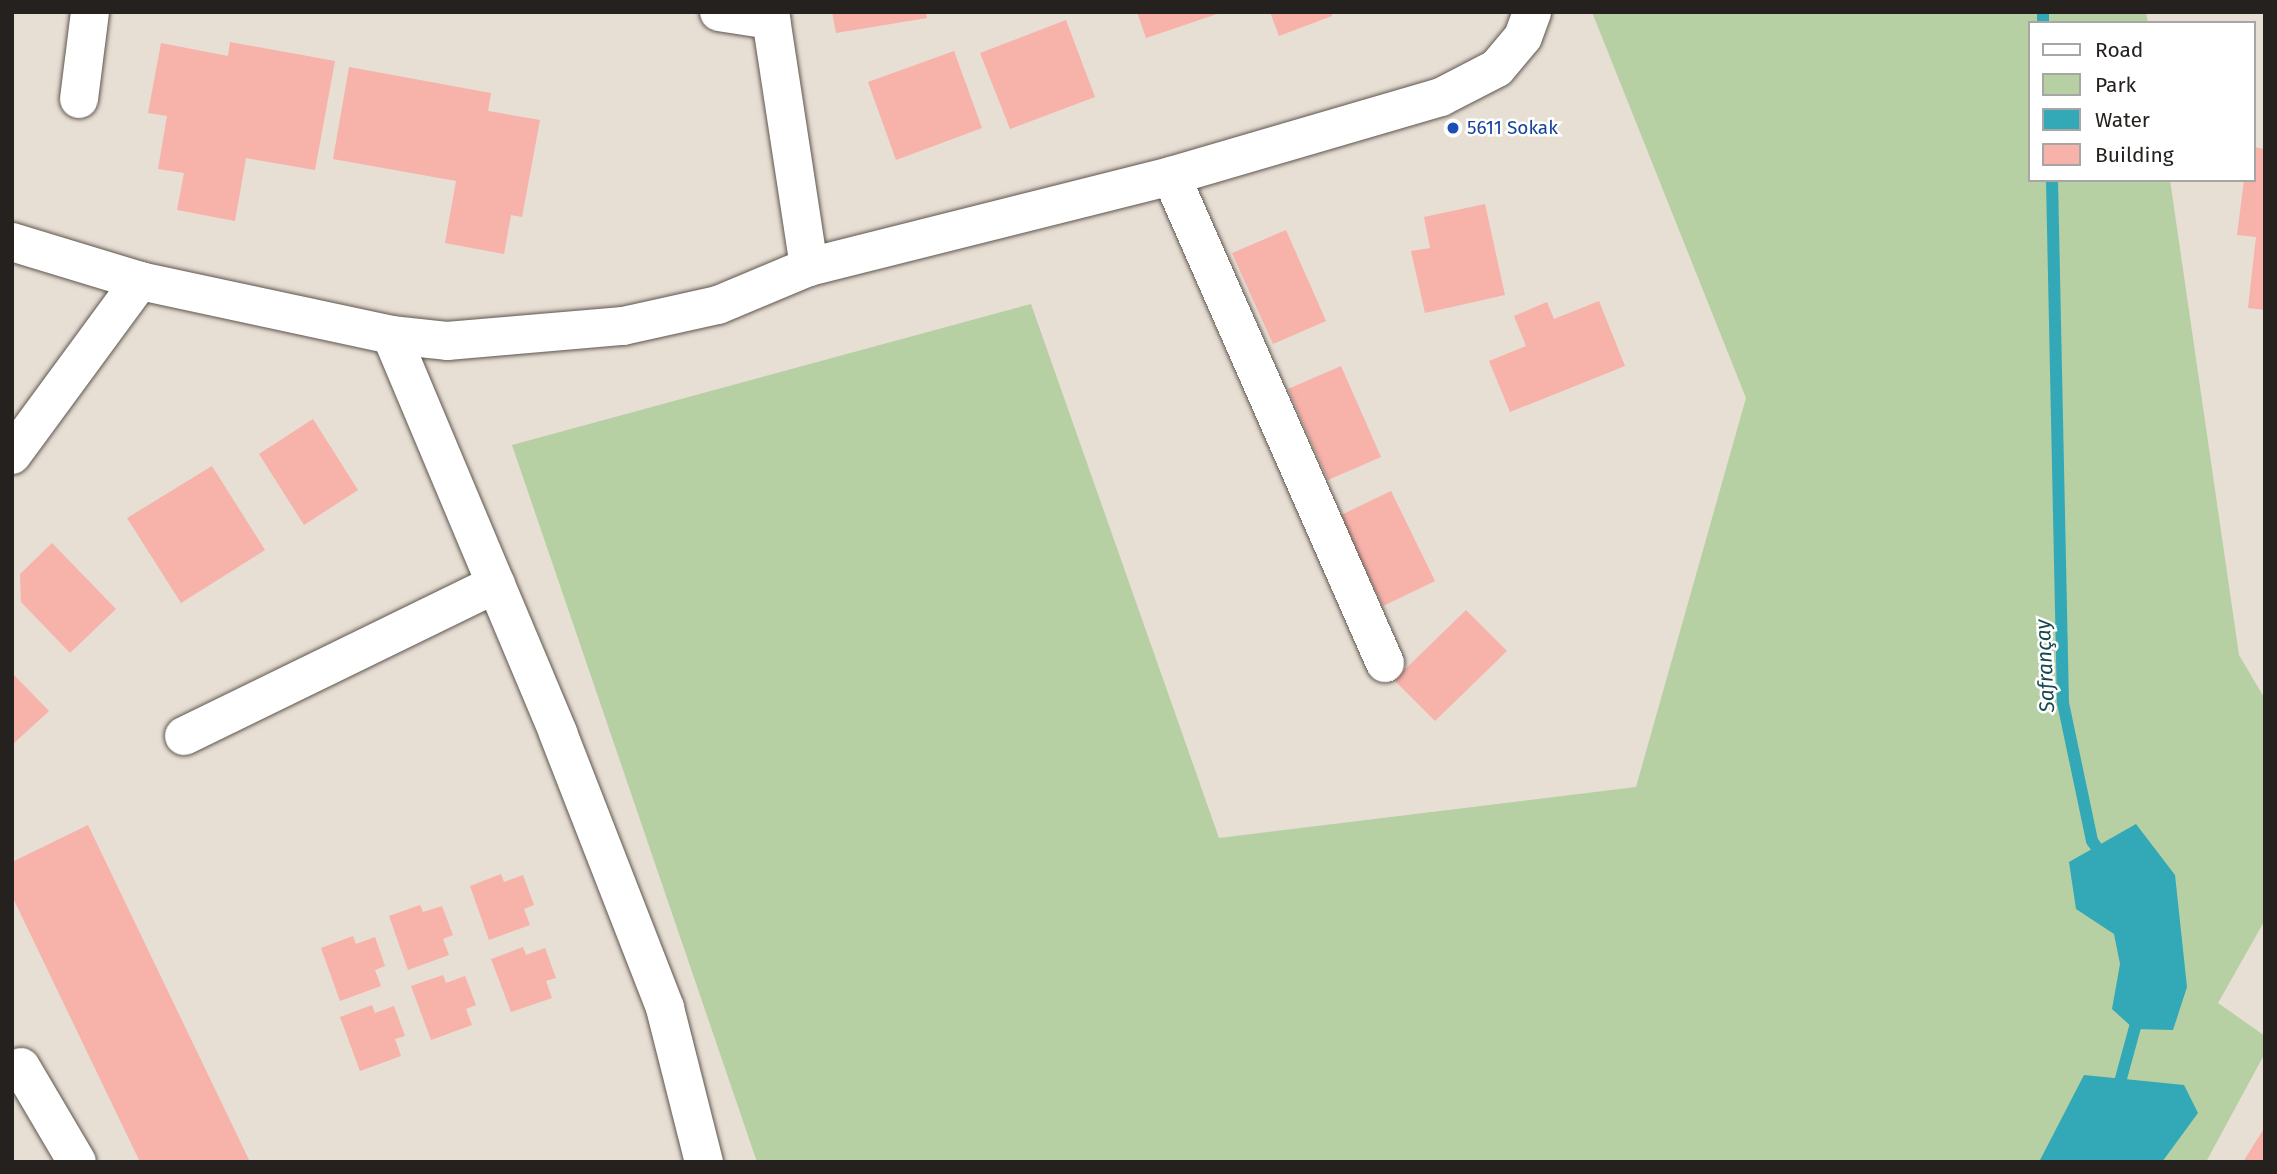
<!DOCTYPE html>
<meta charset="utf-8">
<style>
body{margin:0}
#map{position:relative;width:2277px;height:1174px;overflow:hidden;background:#e7ded4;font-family:"Fira Sans",sans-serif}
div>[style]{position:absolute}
.green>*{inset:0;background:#b6cfa3}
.water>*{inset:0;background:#33a8b7}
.stream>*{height:12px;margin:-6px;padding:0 6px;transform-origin:6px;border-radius:6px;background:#33a8b7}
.building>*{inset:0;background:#f7b2aa}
.roads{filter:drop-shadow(0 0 2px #5e564d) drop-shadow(0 0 2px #5e564d)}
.minor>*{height:38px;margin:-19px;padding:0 19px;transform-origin:19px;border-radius:19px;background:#fff}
.dots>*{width:19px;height:19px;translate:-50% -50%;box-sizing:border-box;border:4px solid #fff;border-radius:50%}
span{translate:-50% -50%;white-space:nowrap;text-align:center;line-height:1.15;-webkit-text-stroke:5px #fff;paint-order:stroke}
.transit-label{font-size:19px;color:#164399}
.left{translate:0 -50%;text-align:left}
.water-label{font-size:21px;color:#15474e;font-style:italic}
.frame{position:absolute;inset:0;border:14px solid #25211e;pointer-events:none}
.legend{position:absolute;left:2028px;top:21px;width:228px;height:161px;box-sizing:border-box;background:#fff;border:2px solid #a8a6a5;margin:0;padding:9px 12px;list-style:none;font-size:21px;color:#25211e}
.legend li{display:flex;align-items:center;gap:14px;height:35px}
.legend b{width:35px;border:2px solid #a8a6a5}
</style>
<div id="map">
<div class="green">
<i style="clip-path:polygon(1592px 12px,2146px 12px,2148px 23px,2030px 23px,2030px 180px,2170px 180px,2239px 655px,2265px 699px,2265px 920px,2218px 1003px,2265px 1036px,2265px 1053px,2206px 1162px,757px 1162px,512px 445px,1031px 304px,1219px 838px,1636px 787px,1746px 398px)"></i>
</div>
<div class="water">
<i style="clip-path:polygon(2136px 824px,2175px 875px,2187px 987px,2173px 1030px,2134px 1029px,2112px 1009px,2120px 964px,2114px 934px,2076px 909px,2069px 862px)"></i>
<i style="clip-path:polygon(2084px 1075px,2184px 1085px,2198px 1113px,2162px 1162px,2039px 1162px)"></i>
</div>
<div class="stream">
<i style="left:2043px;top:12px;width:11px;rotate:90deg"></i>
<i style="left:2052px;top:180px;width:523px;rotate:88.8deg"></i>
<i style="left:2063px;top:703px;width:141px;rotate:78.1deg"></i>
<i style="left:2092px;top:841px;width:22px;rotate:54deg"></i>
<i style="left:2117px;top:1093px;width:80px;rotate:-74.7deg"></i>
</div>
<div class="building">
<i style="clip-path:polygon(832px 12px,926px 12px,927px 18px,836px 33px)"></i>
<i style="clip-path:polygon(1137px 12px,1220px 12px,1220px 13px,1146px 38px)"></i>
<i style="clip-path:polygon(1270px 12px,1331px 12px,1332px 16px,1279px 36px)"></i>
<i style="clip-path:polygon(1066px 20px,1095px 97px,1010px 129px,980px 53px)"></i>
<i style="clip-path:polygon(230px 42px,335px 61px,315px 170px,246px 158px,235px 221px,177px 210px,184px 173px,158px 169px,167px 116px,148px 113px,161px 43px,228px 56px)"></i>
<i style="clip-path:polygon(954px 51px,982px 128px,896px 160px,868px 82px)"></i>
<i style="clip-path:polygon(349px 67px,491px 93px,488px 111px,540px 120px,522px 217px,511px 215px,504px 254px,445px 243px,456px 181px,333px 159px)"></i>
<i style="clip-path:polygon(2254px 147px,2265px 149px,2265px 310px,2248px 308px,2256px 237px,2237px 235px,2244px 180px,2254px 180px)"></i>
<i style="clip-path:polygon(1485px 204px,1505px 295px,1425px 313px,1411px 251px,1430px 248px,1424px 217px)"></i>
<i style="clip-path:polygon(1286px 230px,1326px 321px,1273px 344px,1232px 253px)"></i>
<i style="clip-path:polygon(1599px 301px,1625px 366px,1510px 412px,1489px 361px,1526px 346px,1514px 316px,1547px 302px,1554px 319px)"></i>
<i style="clip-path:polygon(1341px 366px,1381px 457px,1328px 480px,1288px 389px)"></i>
<i style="clip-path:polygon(313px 419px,358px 490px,304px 525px,259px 454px)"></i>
<i style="clip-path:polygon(212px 466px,265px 550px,181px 603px,127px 518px)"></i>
<i style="clip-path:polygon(1391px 491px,1435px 581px,1383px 606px,1339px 516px)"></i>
<i style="clip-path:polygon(52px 543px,116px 609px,70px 653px,21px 602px,20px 574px)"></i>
<i style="clip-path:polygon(1466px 610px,1507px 651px,1435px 721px,1394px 680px)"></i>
<i style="clip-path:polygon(12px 673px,49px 711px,12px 745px)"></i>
<i style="clip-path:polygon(88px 825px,250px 1162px,140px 1162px,12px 896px,12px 862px)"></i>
<i style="clip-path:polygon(501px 874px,504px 882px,523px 875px,534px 905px,524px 909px,530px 925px,489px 940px,470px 886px)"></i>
<i style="clip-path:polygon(420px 905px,423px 912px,442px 906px,453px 935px,443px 939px,449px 955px,408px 970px,389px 916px)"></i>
<i style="clip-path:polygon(353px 936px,356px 944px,375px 937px,385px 966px,375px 970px,381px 986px,340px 1001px,321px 948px)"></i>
<i style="clip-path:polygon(523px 947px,526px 955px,545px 948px,556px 978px,546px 981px,552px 998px,511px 1012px,491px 959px)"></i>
<i style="clip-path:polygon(443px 975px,446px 983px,465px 976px,476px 1005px,466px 1009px,472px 1025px,431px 1040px,411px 986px)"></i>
<i style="clip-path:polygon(372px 1005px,375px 1013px,394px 1006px,405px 1036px,395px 1039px,401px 1056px,360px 1071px,340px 1017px)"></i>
<i style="clip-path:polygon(2265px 1127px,2265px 1162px,2243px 1162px)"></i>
</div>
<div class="roads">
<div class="minor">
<i style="left:719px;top:12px;width:53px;rotate:8.7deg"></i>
<i style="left:770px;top:12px;width:258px;rotate:81.3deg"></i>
<i style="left:79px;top:99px;width:88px;rotate:-82.8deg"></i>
<i style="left:1171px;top:176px;width:532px;rotate:66.28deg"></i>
<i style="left:12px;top:242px;width:134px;rotate:16.9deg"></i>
<i style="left:140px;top:281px;width:257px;rotate:12.1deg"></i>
<i style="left:391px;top:335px;width:56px;rotate:6.1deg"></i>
<i style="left:447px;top:341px;width:177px;rotate:-4.9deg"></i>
<i style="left:623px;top:326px;width:97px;rotate:-12.5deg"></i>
<i style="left:718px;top:305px;width:99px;rotate:-22.7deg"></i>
<i style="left:809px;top:267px;width:373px;rotate:-14.1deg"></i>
<i style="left:1171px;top:176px;width:281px;rotate:-16.3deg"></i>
<i style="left:1441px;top:97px;width:63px;rotate:-27.4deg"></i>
<i style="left:1497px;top:68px;width:40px;rotate:-50deg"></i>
<i style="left:1523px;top:37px;width:27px;rotate:-70deg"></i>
<i style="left:391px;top:335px;width:432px;rotate:67.2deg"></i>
<i style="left:558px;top:733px;width:295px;rotate:68.7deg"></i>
<i style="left:665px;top:1008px;width:159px;rotate:75.8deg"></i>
<i style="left:12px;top:455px;width:216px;rotate:-53.7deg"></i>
<i style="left:184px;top:736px;width:347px;rotate:-26deg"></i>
<i style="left:21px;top:1067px;width:110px;rotate:59.5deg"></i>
</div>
</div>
<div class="dots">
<i style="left:1453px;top:128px;background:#1a4fb4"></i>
</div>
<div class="transit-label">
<span class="left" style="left:1467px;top:128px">5611 Sokak</span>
</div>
<div class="water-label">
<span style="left:2045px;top:666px;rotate:-93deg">Safrançay</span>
</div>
<div class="frame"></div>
<ul class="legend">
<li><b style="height:9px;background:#fff"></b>Road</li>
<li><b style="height:19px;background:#b6cfa3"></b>Park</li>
<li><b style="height:19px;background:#33a8b7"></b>Water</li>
<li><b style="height:19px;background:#f7b2aa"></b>Building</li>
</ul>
</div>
